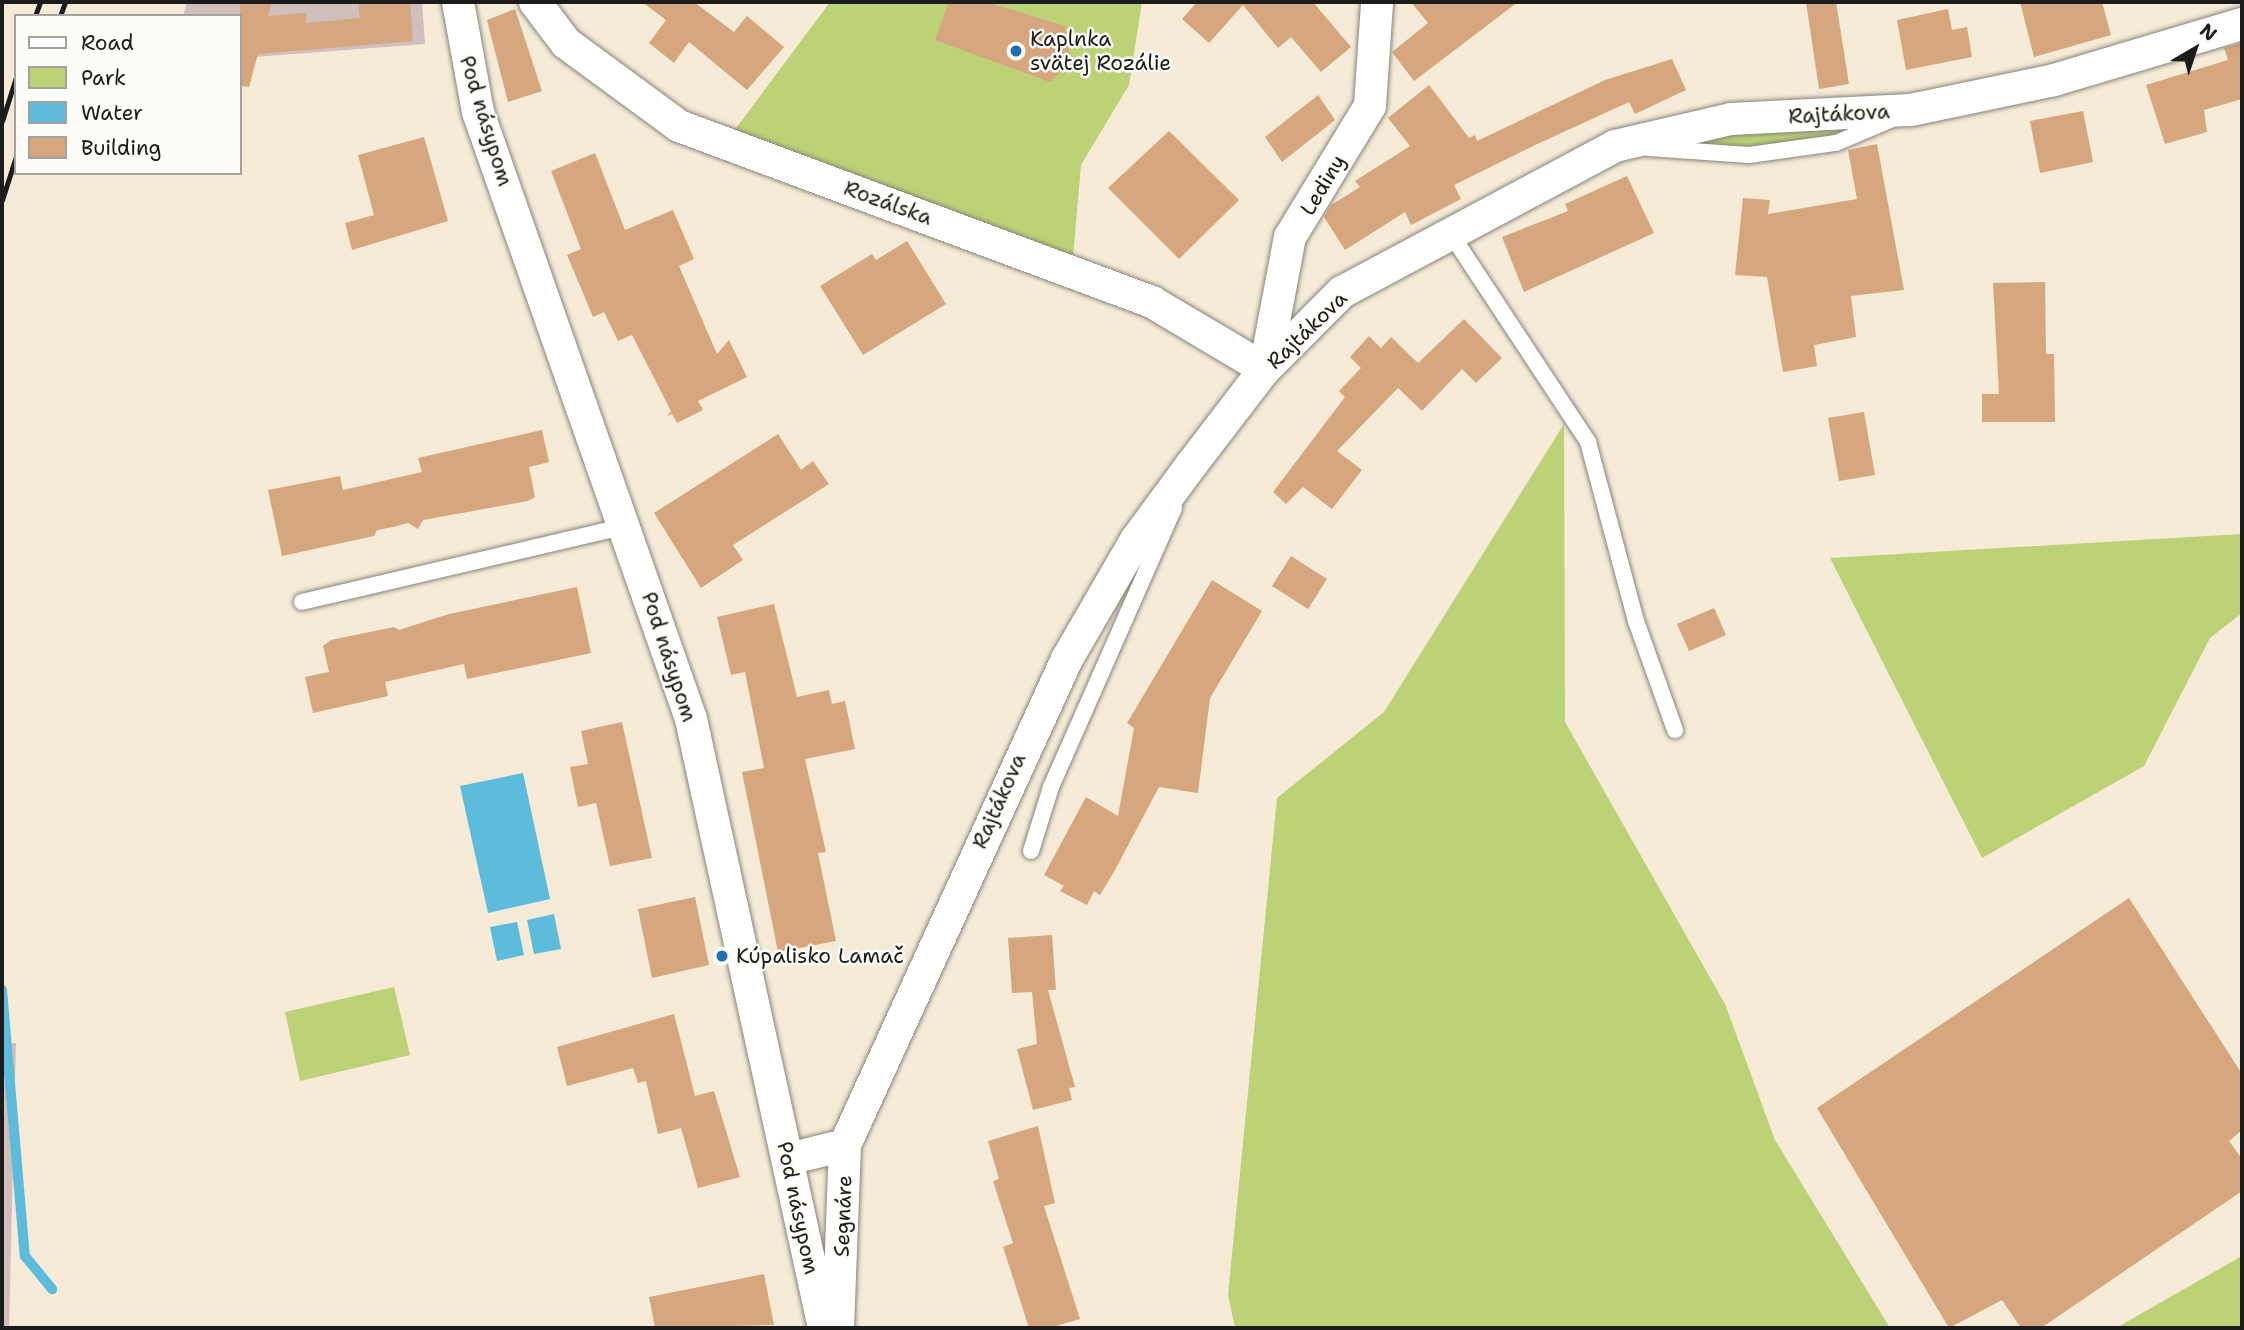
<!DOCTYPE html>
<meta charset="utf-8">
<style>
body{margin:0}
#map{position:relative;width:2244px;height:1330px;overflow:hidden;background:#f5ebd7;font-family:"Shantell Sans",sans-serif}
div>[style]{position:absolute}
.industrial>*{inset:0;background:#d1bfbd}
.green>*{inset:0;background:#bdd276}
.water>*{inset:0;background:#5dbbdb}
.stream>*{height:10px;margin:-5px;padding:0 5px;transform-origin:5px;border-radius:5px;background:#5dbbdb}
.building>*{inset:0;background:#d6a67e}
.roads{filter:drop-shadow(0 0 2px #88847a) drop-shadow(0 0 2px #88847a)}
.lane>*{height:16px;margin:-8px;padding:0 8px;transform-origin:8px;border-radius:8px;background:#fff}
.street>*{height:32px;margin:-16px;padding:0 16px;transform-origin:16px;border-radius:16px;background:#fff}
.rail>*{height:5px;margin:-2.5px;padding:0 2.5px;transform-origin:2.5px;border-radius:2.5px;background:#1c1c1c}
.dots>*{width:19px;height:19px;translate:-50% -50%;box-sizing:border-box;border:4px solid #fdfcf7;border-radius:50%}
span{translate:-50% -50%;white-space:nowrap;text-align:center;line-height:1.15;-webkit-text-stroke:5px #fdfcf7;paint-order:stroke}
.poi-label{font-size:21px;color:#1c1c1c}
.left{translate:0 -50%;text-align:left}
.street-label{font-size:21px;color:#1c1c1c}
.frame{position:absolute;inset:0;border:4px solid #1c1c1c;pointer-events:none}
.legend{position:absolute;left:14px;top:14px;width:228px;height:161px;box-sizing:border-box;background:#fdfcf7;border:2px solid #a3a29f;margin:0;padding:9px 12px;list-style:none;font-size:21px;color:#1c1c1c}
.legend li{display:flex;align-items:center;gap:14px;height:35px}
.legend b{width:35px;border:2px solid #a3a29f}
.north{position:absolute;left:2160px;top:14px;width:70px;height:70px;-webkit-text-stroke:5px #fdfcf7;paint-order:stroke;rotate:39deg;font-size:19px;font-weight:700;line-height:28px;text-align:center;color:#1c1c1c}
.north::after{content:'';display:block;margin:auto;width:24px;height:32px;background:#1c1c1c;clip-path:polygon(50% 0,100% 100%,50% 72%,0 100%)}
</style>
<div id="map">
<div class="industrial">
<i style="clip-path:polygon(187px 2px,422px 2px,425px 44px,240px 58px,240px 16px,183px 16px)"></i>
<i style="clip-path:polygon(2px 1043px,16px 1043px,9px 1328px,2px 1328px)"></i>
</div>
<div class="green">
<i style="clip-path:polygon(830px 2px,1142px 2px,1129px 85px,1081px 165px,1072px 269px,725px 143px)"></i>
<i style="clip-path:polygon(1911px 110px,1836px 143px,1749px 155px,1615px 146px)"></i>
<i style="clip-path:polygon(1564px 424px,1565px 722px,1725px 1004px,1775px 1140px,1890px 1328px,1235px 1328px,1228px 1295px,1277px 798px,1384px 712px)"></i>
<i style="clip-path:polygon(2242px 534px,2242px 613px,2210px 638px,2144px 766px,1982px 858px,1830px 558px)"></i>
<i style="clip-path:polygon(394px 987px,410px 1055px,300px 1081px,285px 1012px)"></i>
<i style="clip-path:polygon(2242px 1256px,2242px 1328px,2116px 1328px)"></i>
</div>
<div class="water">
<i style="clip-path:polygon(523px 773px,550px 899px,488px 913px,460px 786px)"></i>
<i style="clip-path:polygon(554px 914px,561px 949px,534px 954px,527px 920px)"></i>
<i style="clip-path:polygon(517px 922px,524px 955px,497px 961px,490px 927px)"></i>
</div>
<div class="stream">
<i style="left:2px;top:990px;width:267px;rotate:85.1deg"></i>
<i style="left:25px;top:1256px;width:43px;rotate:50.7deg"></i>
</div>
<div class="building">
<i style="clip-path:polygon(240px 2px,272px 2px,268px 16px,306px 13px,306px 23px,360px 18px,358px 2px,410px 2px,413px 41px,258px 54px,249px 87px,240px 86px)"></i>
<i style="clip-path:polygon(642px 2px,694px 2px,734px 32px,747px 16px,784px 47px,747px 90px,689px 42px,674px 63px,649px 43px,666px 20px)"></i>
<i style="clip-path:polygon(949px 2px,986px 2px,1065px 26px,1071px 61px,1050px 82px,935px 40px)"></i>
<i style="clip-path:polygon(1197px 2px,1313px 2px,1351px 47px,1321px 72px,1291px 37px,1278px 48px,1243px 5px,1209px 43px,1182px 19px)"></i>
<i style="clip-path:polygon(1411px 2px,1518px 2px,1414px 81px,1392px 52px,1428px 23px)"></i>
<i style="clip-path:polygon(1806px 2px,1836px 2px,1849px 84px,1819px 89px)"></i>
<i style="clip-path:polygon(2020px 2px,2102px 2px,2111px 35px,2034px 57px)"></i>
<i style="clip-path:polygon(515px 9px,542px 91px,508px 102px,487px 20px)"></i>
<i style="clip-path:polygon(1948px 9px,1952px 30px,1967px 27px,1972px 57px,1906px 70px,1897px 20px)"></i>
<i style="clip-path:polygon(2242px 43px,2242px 99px,2204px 110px,2207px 132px,2165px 144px,2146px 85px,2228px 60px,2224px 48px)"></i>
<i style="clip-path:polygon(1672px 59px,1686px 90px,1635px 114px,1629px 102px,1533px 146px,1454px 185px,1461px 199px,1411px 225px,1405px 212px,1345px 250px,1324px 217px,1331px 205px,1360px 187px,1355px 181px,1410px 146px,1388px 118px,1429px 85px,1469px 138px,1475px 135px,1477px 141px,1605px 80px)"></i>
<i style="clip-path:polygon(1318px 95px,1335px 120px,1282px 162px,1265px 137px)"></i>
<i style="clip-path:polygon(2083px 111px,2093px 162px,2040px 173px,2030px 121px)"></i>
<i style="clip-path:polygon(1169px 131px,1239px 200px,1179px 259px,1108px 188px)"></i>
<i style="clip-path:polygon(424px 137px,448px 221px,352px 250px,345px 223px,374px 215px,358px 155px)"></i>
<i style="clip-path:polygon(1877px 144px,1904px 290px,1851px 296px,1856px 337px,1814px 345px,1817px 366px,1783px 372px,1767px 277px,1735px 275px,1743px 198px,1770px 200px,1768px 214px,1857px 199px,1848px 150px)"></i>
<i style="clip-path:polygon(595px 153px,625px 230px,673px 210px,694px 259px,679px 266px,717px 354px,729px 340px,747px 377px,698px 401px,703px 410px,677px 423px,672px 414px,667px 416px,671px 411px,632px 335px,618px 341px,604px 312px,593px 317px,567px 255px,581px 249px,551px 171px)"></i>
<i style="clip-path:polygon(1627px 176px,1654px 233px,1524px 292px,1502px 237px,1568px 211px,1565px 204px)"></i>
<i style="clip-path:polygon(907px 241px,946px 304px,863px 355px,820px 286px,872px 254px,876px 260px)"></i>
<i style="clip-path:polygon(2045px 282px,2046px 354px,2054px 354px,2055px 422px,1982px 422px,1982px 394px,1999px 394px,1993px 283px)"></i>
<i style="clip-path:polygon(1464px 319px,1502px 358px,1476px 383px,1462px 369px,1422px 411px,1398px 388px,1337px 451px,1362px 470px,1332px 509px,1303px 487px,1286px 504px,1273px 492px,1345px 397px,1339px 391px,1361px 368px,1350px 357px,1369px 336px,1381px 348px,1391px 337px,1418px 363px)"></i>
<i style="clip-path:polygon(1864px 412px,1875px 475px,1839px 481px,1828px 418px)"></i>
<i style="clip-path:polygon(542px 430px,549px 462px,529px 467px,535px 497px,528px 501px,423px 520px,418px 529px,408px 523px,393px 527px,377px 530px,374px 536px,282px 556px,268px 490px,340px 476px,343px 490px,422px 472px,418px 458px)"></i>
<i style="clip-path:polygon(778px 434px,801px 470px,813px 461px,829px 484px,733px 545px,743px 560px,701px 588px,654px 513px)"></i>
<i style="clip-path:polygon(1291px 556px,1327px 579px,1308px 609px,1272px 586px)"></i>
<i style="clip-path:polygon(1212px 580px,1262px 611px,1210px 698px,1198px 793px,1159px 787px,1115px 870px,1100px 895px,1094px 891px,1087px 905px,1060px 891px,1064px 886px,1044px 875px,1086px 797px,1118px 816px,1134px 728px,1127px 723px)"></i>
<i style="clip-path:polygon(577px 587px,591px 653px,467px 679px,464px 664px,424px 673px,385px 682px,388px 696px,313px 713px,305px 677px,329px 672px,323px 646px,331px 640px,394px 627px,399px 630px,449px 614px)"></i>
<i style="clip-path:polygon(774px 604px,797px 697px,829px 690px,832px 704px,845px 701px,855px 749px,805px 759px,826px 852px,818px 853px,836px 941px,778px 952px,742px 772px,764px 768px,745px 672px,731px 675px,717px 617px)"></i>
<i style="clip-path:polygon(1714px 608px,1726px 635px,1689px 651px,1677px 624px)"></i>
<i style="clip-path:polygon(622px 722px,652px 858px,610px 866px,596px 803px,578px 807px,570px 767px,588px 764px,581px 731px)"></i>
<i style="clip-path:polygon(695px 897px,709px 965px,652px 978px,638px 909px)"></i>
<i style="clip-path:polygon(2129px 898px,2242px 1074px,2242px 1130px,2229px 1141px,2242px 1159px,2242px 1191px,2041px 1328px,2021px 1328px,2002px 1300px,1949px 1328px,1817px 1108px)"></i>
<i style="clip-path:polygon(1052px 935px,1056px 990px,1048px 990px,1075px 1087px,1069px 1088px,1072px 1100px,1033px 1110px,1017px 1049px,1037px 1044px,1032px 992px,1012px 993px,1008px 938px)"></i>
<i style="clip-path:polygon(674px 1014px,695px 1096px,714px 1091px,740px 1177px,698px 1188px,681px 1128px,658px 1134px,646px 1081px,638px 1083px,633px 1068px,567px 1086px,557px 1047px)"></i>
<i style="clip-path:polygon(1038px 1126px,1055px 1203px,1044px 1206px,1080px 1319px,1049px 1328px,1029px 1328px,1003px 1247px,1013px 1243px,993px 1181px,999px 1179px,988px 1141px)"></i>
<i style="clip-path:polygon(764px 1274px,774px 1325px,655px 1328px,649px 1297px)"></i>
</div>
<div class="roads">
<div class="lane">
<i style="left:1649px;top:148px;width:100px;rotate:4deg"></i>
<i style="left:1749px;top:155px;width:88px;rotate:-7.9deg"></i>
<i style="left:1836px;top:143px;width:59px;rotate:-23.1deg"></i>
<i style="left:1449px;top:231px;width:253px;rotate:56.6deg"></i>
<i style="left:1588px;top:442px;width:185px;rotate:75deg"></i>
<i style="left:1636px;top:621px;width:116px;rotate:70.3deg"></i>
<i style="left:302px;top:602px;width:332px;rotate:-13.2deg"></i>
<i style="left:1031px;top:851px;width:67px;rotate:-72.6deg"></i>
<i style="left:1051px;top:787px;width:305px;rotate:-66.2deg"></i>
</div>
<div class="street">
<i style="left:458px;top:2px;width:112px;rotate:79.7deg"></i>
<i style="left:478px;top:112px;width:643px;rotate:70.66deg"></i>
<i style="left:691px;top:719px;width:623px;rotate:77.68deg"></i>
<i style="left:535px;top:2px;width:51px;rotate:52.9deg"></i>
<i style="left:566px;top:43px;width:140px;rotate:36.3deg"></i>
<i style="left:679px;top:126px;width:505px;rotate:20.41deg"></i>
<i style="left:1152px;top:302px;width:131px;rotate:30.7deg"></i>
<i style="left:1265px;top:369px;width:134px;rotate:-79.3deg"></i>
<i style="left:1290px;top:237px;width:153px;rotate:-58.6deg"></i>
<i style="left:1370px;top:106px;width:104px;rotate:-86.1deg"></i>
<i style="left:788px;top:1159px;width:59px;rotate:-13.8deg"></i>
<i style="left:845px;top:1145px;width:534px;rotate:-65.45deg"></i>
<i style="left:1067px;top:659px;width:138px;rotate:-59.9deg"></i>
<i style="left:1136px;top:540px;width:94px;rotate:-53.6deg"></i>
<i style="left:1192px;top:464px;width:120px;rotate:-52.5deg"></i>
<i style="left:1265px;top:369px;width:109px;rotate:-45deg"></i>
<i style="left:1342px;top:292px;width:310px;rotate:-28.1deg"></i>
<i style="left:1615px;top:146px;width:119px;rotate:-13.1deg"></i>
<i style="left:1731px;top:119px;width:180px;rotate:-2.9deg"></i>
<i style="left:1911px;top:110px;width:146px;rotate:-11.8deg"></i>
<i style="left:2054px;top:80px;width:196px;rotate:-16.6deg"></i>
<i style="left:838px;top:1328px;width:183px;rotate:-87.8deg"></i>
</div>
</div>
<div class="rail">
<i style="left:35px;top:16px;width:15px;rotate:-70deg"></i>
<i style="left:60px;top:16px;width:15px;rotate:-70deg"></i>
<i style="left:2px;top:121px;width:46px;rotate:-72.3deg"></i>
<i style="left:2px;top:200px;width:46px;rotate:-72.3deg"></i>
</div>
<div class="dots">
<i style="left:1016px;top:51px;background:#1f6fb2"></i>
<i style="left:722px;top:956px;background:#1f6fb2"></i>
</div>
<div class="poi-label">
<span class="left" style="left:1030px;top:51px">Kaplnka<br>svätej Rozálie</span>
<span class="left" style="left:736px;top:956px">Kúpalisko Lamač</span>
</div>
<div class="street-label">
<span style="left:1839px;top:114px;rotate:-3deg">Rajtákova</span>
<span style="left:486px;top:121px;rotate:73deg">Pod násypom</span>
<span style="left:1323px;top:185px;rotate:-59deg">Lediny</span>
<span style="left:888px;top:203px;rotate:20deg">Rozálska</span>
<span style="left:1307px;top:330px;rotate:-44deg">Rajtákova</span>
<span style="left:669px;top:657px;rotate:72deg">Pod násypom</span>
<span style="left:999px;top:801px;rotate:-66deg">Rajtákova</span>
<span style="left:798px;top:1208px;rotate:78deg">Pod násypom</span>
<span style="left:843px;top:1216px;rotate:-88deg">Segnáre</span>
</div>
<div class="frame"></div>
<ul class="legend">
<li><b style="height:9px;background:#fff"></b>Road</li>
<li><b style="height:19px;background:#bdd276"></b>Park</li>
<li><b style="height:19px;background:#5dbbdb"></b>Water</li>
<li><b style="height:19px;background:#d6a67e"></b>Building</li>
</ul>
<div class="north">N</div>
</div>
